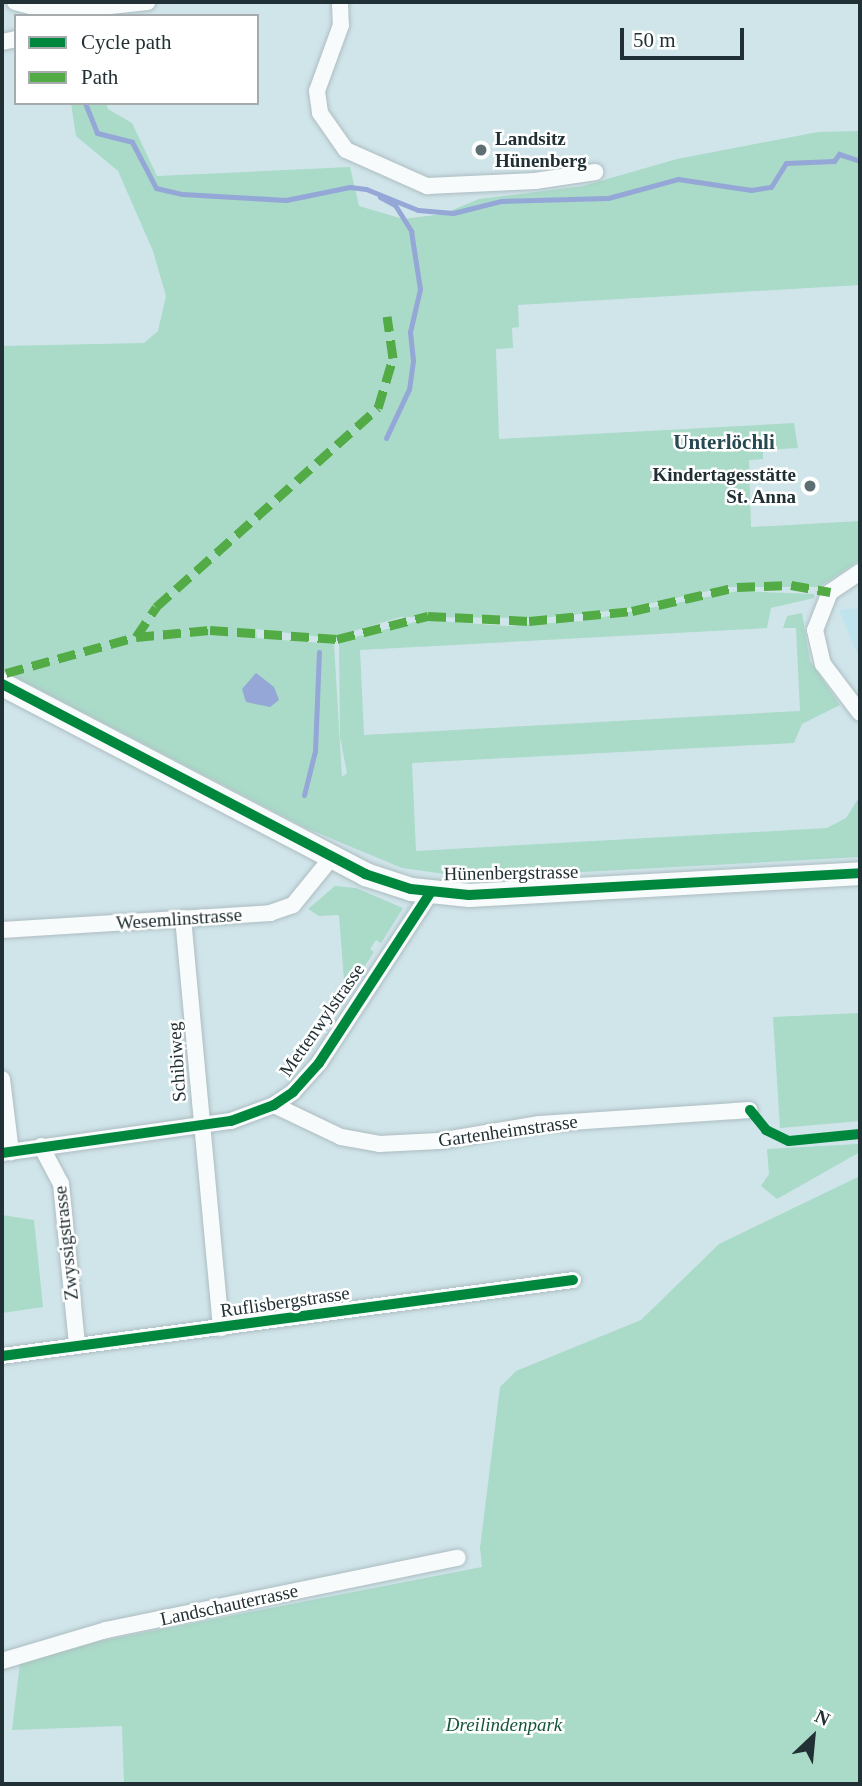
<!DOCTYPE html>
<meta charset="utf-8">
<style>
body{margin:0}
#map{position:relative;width:862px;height:1786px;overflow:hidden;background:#d0e5ea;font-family:Georgia,serif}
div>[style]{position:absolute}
.built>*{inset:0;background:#c0e4ed}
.green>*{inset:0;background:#aadac8}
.water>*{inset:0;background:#94a7d6}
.stream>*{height:5px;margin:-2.5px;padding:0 2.5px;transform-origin:2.5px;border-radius:2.5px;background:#94a7d6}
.roads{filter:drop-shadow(0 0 2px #adbdc1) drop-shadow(0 0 2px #adbdc1)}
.street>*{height:16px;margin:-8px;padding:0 8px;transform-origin:8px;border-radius:8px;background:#f8fbfc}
.secondary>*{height:23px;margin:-11.5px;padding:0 11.5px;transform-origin:11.5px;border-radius:11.5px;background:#f8fbfc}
.quiet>*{height:9px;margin-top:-4.5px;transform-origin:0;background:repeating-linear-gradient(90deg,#52ab45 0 18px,transparent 0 27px)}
.cycleway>*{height:10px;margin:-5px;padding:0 5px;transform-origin:5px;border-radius:5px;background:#00873e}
.dots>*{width:19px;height:19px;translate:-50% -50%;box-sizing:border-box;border:4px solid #fff;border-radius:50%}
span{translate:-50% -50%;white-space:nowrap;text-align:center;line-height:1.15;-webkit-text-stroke:5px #fff;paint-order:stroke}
.poi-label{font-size:19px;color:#213034;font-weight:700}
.left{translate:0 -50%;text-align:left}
.right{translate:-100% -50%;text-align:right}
.street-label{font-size:19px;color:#213034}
.park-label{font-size:19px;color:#16563b;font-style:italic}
.neighbourhood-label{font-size:21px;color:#274951;font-weight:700}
.frame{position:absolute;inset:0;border:4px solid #213034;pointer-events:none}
.legend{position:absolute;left:14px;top:14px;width:245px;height:91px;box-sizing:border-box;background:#fff;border:2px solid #a6acae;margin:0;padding:9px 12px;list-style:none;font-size:21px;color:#213034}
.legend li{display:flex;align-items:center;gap:14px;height:35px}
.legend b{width:35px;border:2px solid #a6acae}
.north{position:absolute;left:778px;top:1702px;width:70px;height:70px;-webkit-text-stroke:5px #fff;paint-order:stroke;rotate:26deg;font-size:19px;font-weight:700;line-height:28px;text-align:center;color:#213034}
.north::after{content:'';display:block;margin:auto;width:24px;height:32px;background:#213034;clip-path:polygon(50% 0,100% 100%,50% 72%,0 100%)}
.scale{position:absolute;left:620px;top:28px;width:124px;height:32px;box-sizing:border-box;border:4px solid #213034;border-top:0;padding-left:9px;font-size:21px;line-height:24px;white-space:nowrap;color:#213034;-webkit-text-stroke:5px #fff;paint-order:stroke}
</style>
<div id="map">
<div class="built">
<i style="clip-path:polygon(860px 608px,860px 661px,839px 610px)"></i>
</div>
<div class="green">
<i style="clip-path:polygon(71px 103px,106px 103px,108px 109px,132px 123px,157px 176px,350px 167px,359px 206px,403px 219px,443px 214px,479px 199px,583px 186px,677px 159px,818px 132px,860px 131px,860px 285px,518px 305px,519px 327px,512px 328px,513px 348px,496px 349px,499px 439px,794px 423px,798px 448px,763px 450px,763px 459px,749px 460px,751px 527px,860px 521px,860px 560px,819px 587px,727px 587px,619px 610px,541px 618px,401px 617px,330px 638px,256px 629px,257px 638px,334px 644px,342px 777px,347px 773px,340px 737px,339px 641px,423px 620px,508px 626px,583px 621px,738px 591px,814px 594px,814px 598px,771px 608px,767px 628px,360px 650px,364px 735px,800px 711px,796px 628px,783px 628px,787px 616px,802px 613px,810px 661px,840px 705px,802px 724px,794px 743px,412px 763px,416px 851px,827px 828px,846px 818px,860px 796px,860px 857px,473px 878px,402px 868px,306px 828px,2px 670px,2px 346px,144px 343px,158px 331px,166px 296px,153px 251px,118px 171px,76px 136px)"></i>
<i style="clip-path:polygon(335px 886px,356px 888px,403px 908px,381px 943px,376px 940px,370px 949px,374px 952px,355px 981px,344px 981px,339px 915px,319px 916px,308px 909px)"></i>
<i style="clip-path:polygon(860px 1013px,860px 1121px,780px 1128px,773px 1017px)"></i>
<i style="clip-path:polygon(858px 1144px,860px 1152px,777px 1199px,761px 1186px,769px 1174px,767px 1149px)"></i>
<i style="clip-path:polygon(860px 1176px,860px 1784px,124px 1784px,122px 1726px,12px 1730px,20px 1662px,100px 1641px,482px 1567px,480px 1548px,500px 1387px,516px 1371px,641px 1320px,719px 1244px)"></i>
<i style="clip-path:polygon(2px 1215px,34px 1220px,43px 1307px,2px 1313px)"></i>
</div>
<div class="water">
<i style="clip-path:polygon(256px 673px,274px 687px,279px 700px,270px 707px,246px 702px,242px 689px)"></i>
</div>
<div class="stream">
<i style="left:85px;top:103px;width:32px;rotate:68deg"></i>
<i style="left:97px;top:133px;width:36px;rotate:14deg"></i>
<i style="left:132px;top:142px;width:52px;rotate:62.4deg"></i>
<i style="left:156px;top:188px;width:27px;rotate:13deg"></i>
<i style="left:182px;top:194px;width:104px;rotate:3.3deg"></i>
<i style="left:286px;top:200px;width:65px;rotate:-11.5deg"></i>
<i style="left:350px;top:187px;width:16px;rotate:7deg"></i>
<i style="left:366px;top:189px;width:56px;rotate:22deg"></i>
<i style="left:418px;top:210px;width:35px;rotate:5deg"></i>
<i style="left:453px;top:213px;width:49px;rotate:-14deg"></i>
<i style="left:501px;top:201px;width:107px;rotate:-1.6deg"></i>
<i style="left:608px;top:198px;width:73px;rotate:-15.2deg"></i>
<i style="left:678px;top:179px;width:74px;rotate:8.6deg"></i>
<i style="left:751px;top:190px;width:20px;rotate:-9deg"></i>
<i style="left:771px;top:187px;width:28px;rotate:-58deg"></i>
<i style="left:786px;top:163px;width:48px;rotate:-2.4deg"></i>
<i style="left:834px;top:161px;width:9px;rotate:-54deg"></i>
<i style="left:839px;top:154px;width:22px;rotate:18deg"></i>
<i style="left:380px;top:197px;width:17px;rotate:28deg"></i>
<i style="left:395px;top:205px;width:31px;rotate:58deg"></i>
<i style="left:411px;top:231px;width:59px;rotate:81.2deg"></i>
<i style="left:420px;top:289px;width:44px;rotate:103.1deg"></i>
<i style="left:410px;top:332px;width:29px;rotate:84deg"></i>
<i style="left:413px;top:361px;width:28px;rotate:98deg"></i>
<i style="left:409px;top:389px;width:54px;rotate:115.1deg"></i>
<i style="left:304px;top:795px;width:45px;rotate:-76deg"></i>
<i style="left:315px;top:751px;width:99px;rotate:-87.7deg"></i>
</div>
<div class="roads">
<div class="street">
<i style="left:15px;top:2px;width:30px;rotate:15deg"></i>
<i style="left:44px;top:10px;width:28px"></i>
<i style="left:72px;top:10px;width:76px;rotate:-6deg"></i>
<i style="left:340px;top:2px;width:23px;rotate:88deg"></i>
<i style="left:341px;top:25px;width:70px;rotate:110deg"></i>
<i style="left:317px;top:91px;width:22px;rotate:82deg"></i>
<i style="left:320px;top:113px;width:45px;rotate:54.9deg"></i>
<i style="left:346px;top:150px;width:89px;rotate:24deg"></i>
<i style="left:427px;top:186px;width:108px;rotate:-2.7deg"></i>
<i style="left:535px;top:181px;width:61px;rotate:-8.5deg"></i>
<i style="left:2px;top:42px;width:14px;rotate:-12deg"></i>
<i style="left:860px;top:572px;width:36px;rotate:146deg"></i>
<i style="left:830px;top:592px;width:41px;rotate:111.5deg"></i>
<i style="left:815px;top:630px;width:35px;rotate:77deg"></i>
<i style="left:823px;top:664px;width:61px;rotate:52.9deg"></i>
<i style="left:183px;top:918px;width:412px;rotate:84.7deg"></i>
<i style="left:2px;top:930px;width:269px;rotate:-3.6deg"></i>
<i style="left:270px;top:913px;width:24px;rotate:-19deg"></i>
<i style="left:293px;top:905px;width:62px;rotate:-50.9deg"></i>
<i style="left:2px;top:1079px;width:74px;rotate:83deg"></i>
<i style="left:274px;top:1105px;width:74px;rotate:25.5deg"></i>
<i style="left:341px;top:1137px;width:39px;rotate:10deg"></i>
<i style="left:379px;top:1144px;width:60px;rotate:-2.9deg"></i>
<i style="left:439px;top:1141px;width:102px;rotate:-9.6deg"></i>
<i style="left:540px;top:1124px;width:210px;rotate:-3.8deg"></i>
<i style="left:41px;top:1146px;width:43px;rotate:62.2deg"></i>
<i style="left:61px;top:1184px;width:162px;rotate:84.3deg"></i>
<i style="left:2px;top:1153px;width:231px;rotate:-8deg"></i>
<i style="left:231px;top:1121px;width:46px;rotate:-20.4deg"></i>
<i style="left:274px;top:1105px;width:23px;rotate:-34deg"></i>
<i style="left:293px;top:1092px;width:39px;rotate:-48deg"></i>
<i style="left:319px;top:1063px;width:204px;rotate:-56.8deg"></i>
<i style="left:2px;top:1356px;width:576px;rotate:-7.58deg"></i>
<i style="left:2px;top:1661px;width:109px;rotate:-16.6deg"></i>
<i style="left:106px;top:1630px;width:359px;rotate:-11.6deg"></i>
</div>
<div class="secondary">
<i style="left:2px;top:684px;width:410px;rotate:27.6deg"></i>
<i style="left:365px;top:874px;width:48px;rotate:18.1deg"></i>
<i style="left:411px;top:889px;width:58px;rotate:5.9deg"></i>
<i style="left:469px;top:895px;width:392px;rotate:-3.2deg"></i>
</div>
</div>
<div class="quiet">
<i style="left:136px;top:637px;width:36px;rotate:-56deg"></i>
<i style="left:156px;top:607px;width:298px;rotate:-41.9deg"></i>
<i style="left:378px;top:408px;width:52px;rotate:-73.3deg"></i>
<i style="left:393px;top:358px;width:42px;rotate:-98.1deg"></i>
<i style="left:6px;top:673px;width:135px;rotate:-15.5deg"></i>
<i style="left:136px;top:637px;width:74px;rotate:-5.4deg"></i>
<i style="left:210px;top:630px;width:127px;rotate:4.1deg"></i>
<i style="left:337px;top:639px;width:94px;rotate:-14.2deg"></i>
<i style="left:428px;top:616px;width:101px;rotate:2.8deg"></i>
<i style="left:529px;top:621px;width:103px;rotate:-5.5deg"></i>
<i style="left:632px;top:611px;width:108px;rotate:-12.9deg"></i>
<i style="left:737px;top:587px;width:54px;rotate:-2.1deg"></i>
<i style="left:791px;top:585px;width:40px;rotate:10deg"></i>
</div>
<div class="cycleway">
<i style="left:2px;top:684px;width:410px;rotate:27.6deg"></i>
<i style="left:365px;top:874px;width:48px;rotate:18.1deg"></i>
<i style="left:411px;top:889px;width:58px;rotate:5.9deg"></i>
<i style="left:469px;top:895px;width:392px;rotate:-3.2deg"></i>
<i style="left:750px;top:1110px;width:26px;rotate:51deg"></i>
<i style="left:766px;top:1130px;width:25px;rotate:26deg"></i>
<i style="left:789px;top:1141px;width:71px;rotate:-5.6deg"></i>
<i style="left:2px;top:1153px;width:231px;rotate:-8deg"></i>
<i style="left:231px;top:1121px;width:46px;rotate:-20.4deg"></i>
<i style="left:274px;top:1105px;width:23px;rotate:-34deg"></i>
<i style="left:293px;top:1092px;width:39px;rotate:-48deg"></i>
<i style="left:319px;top:1063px;width:204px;rotate:-56.8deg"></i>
<i style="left:2px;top:1356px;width:576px;rotate:-7.58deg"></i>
</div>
<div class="dots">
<i style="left:481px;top:150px;background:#5e6f74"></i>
<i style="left:810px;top:486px;background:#5e6f74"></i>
</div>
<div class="poi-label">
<span class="left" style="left:495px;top:150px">Landsitz<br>Hünenberg</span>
<span class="right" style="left:796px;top:486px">Kindertagesstätte<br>St. Anna</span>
</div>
<div class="street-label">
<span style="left:511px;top:873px;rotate:-1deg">Hünenbergstrasse</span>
<span style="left:179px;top:919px;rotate:-4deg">Wesemlinstrasse</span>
<span style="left:322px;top:1020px;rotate:-55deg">Mettenwylstrasse</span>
<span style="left:177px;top:1062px;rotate:-94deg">Schibiweg</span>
<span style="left:508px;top:1131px;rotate:-8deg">Gartenheimstrasse</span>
<span style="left:66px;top:1243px;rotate:-96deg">Zwyssigstrasse</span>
<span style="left:285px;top:1302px;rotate:-8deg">Ruflisbergstrasse</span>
<span style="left:229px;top:1605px;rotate:-12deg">Landschauterrasse</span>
</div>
<div class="park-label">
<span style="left:504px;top:1725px">Dreilindenpark</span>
</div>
<div class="neighbourhood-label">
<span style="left:724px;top:442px">Unterlöchli</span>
</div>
<div class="frame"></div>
<ul class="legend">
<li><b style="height:9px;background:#00873e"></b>Cycle path</li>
<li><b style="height:9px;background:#52ab45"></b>Path</li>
</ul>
<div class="north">N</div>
<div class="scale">50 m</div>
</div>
